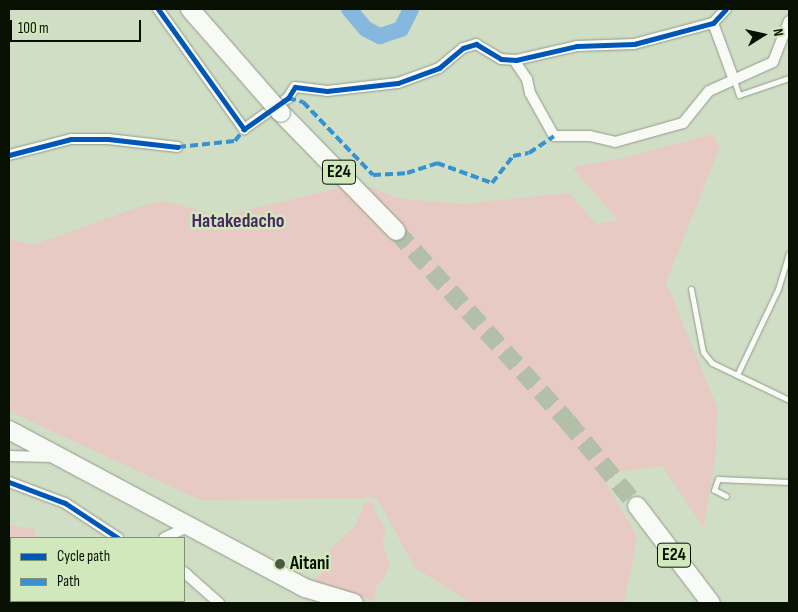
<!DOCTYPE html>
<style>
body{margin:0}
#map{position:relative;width:798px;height:612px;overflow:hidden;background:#d1dec6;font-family:"Sofia Sans Condensed",sans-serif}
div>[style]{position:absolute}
.green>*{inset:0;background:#e6cac3}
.river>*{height:16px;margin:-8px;padding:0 8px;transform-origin:8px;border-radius:8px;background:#86b7df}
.highway-tunnel>*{height:18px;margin-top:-9px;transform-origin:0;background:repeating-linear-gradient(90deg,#b3bfa9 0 18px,transparent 0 27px)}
.roads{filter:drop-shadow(0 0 1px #919b89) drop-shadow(0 0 1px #919b89)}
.lane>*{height:5px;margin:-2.5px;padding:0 2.5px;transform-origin:2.5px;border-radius:2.5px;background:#f8faf6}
.street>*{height:10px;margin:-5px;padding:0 5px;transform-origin:5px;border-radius:5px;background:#f8faf6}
.highway>*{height:18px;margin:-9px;padding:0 9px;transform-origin:9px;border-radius:9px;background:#f8faf6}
.bridges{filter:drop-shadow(0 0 1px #919b89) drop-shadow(0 0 1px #919b89)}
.highway-bridge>*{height:18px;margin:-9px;padding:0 9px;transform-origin:9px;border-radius:9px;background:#f8faf6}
.quiet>*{height:4px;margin-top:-2px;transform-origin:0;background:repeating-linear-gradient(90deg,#3792d1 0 8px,transparent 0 12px)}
.cycleway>*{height:5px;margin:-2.5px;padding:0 2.5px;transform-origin:2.5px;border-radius:2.5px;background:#0057b8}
.dots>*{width:14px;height:14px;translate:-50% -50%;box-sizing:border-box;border:2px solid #d0e8bc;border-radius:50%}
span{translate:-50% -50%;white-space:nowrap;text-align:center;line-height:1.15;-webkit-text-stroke:5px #d0e8bc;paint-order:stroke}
.shield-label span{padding:1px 4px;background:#d0e8bc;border:1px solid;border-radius:4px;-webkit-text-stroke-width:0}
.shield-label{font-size:18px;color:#081003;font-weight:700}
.poi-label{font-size:19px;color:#081003;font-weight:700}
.left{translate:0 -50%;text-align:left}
.neighbourhood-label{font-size:20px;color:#4b2860;font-weight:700}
.frame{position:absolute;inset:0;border:10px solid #081003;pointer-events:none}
.legend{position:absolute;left:10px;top:537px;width:175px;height:65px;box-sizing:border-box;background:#d0e8bc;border:1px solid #809272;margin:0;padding:6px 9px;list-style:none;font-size:15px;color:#081003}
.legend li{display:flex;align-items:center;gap:10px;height:25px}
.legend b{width:25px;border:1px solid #809272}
.north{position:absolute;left:738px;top:10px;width:50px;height:50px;-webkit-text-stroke:4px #d0e8bc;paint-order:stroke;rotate:80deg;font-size:14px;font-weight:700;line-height:20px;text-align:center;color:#081003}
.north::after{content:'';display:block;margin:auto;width:18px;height:22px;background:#081003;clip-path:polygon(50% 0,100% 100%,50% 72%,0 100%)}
.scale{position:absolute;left:10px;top:20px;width:131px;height:22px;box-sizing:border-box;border:2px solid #081003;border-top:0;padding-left:6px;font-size:15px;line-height:18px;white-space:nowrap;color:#081003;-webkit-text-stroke:4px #d0e8bc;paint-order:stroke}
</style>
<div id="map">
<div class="green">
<i style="clip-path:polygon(713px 134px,719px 149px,666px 282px,717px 407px,716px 449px,704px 528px,662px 466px,601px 474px,637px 536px,624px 603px,472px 603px,415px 568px,377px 498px,200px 500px,9px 411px,9px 239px,33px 245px,144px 205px,165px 201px,222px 216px,360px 183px,397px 198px,461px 204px,569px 193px,596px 224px,618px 220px,572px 167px,620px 159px)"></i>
<i style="clip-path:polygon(365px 502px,373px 502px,376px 514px,386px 529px,382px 542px,390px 564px,384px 578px,376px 586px,374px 601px,313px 580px,321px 574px,330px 550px,356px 525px)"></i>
<i style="clip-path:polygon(9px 525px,36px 530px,34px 538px,11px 538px,11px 601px,15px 603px,9px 603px)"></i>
</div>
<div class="river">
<i style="left:349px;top:9px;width:26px;rotate:50deg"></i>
<i style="left:366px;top:29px;width:16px;rotate:27deg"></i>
<i style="left:380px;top:36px;width:22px;rotate:-18deg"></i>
<i style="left:401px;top:29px;width:22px;rotate:-63deg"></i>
</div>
<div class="highway-tunnel">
<i style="left:396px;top:231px;width:256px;rotate:48deg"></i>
<i style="left:567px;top:421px;width:110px;rotate:50.5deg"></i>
</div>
<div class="roads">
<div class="lane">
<i style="left:734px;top:80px;width:16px;rotate:72deg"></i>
<i style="left:739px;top:95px;width:53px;rotate:-18.8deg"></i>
<i style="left:691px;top:289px;width:64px;rotate:79.2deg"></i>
<i style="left:703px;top:352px;width:14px;rotate:51deg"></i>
<i style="left:712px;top:363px;width:85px;rotate:25.7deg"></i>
<i style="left:737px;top:375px;width:95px;rotate:-64.5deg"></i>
<i style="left:778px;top:289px;width:37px;rotate:-73deg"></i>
<i style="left:726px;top:496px;width:13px;rotate:-153deg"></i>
<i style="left:714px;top:490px;width:12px;rotate:-70deg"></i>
<i style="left:718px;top:479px;width:71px;rotate:2.4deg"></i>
</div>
<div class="street">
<i style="left:158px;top:9px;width:148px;rotate:54.4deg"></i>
<i style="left:244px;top:129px;width:54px;rotate:-35.2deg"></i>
<i style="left:288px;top:98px;width:13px;rotate:-58deg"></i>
<i style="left:295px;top:87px;width:32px;rotate:7deg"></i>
<i style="left:327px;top:91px;width:71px;rotate:-6.4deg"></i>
<i style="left:398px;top:83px;width:44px;rotate:-20.1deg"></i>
<i style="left:439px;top:68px;width:31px;rotate:-40deg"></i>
<i style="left:463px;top:48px;width:14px;rotate:-17deg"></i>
<i style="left:476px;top:44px;width:29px;rotate:31deg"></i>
<i style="left:501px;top:59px;width:15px;rotate:4deg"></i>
<i style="left:516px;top:60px;width:63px;rotate:-12.9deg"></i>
<i style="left:577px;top:46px;width:57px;rotate:-2deg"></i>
<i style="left:634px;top:44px;width:82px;rotate:-14.9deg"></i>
<i style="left:713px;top:23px;width:19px;rotate:-47deg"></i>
<i style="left:713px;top:23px;width:61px;rotate:69.8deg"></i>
<i style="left:514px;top:60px;width:23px;rotate:56deg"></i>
<i style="left:527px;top:79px;width:14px;rotate:78deg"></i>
<i style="left:530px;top:93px;width:49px;rotate:60.8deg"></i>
<i style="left:554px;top:136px;width:36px"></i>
<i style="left:590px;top:136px;width:26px;rotate:13deg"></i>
<i style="left:615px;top:142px;width:71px;rotate:-15.6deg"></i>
<i style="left:683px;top:123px;width:41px;rotate:-50.9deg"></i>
<i style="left:709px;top:91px;width:70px;rotate:-24.4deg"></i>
<i style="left:773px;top:62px;width:44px;rotate:-68.7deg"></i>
<i style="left:9px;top:155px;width:64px;rotate:-14.5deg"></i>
<i style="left:71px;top:139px;width:37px"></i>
<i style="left:108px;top:139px;width:70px;rotate:6.5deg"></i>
<i style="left:9px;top:456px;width:43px;rotate:1.3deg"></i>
<i style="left:9px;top:482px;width:60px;rotate:20.6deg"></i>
<i style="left:65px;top:503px;width:64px;rotate:33.4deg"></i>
<i style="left:164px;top:538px;width:26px;rotate:-25deg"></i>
<i style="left:184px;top:572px;width:47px;rotate:41.5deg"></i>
</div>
<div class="highway">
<i style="left:281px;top:113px;width:165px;rotate:45.7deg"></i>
<i style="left:9px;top:430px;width:336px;rotate:28.1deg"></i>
<i style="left:305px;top:588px;width:51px;rotate:17deg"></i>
<i style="left:637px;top:506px;width:122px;rotate:52.7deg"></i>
</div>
</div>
<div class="bridges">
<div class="highway-bridge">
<i style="left:190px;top:9px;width:138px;rotate:48.8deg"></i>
</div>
</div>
<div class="quiet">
<i style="left:288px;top:98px;width:16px;rotate:15deg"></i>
<i style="left:303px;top:102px;width:101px;rotate:46.2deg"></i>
<i style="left:373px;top:175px;width:34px;rotate:-3deg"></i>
<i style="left:407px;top:173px;width:32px;rotate:-18deg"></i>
<i style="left:437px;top:163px;width:59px;rotate:20deg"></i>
<i style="left:492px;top:183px;width:34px;rotate:-52deg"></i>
<i style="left:513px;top:156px;width:16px;rotate:-11deg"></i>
<i style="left:529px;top:153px;width:30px;rotate:-34deg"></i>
<i style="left:178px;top:147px;width:57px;rotate:-6deg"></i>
<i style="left:235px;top:141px;width:15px;rotate:-53deg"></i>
</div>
<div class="cycleway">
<i style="left:158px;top:9px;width:148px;rotate:54.4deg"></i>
<i style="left:244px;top:129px;width:54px;rotate:-35.2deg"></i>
<i style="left:288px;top:98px;width:13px;rotate:-58deg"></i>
<i style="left:295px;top:87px;width:32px;rotate:7deg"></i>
<i style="left:327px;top:91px;width:71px;rotate:-6.4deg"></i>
<i style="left:398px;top:83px;width:44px;rotate:-20.1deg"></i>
<i style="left:439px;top:68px;width:31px;rotate:-40deg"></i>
<i style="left:463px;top:48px;width:14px;rotate:-17deg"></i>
<i style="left:476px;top:44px;width:29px;rotate:31deg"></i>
<i style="left:501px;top:59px;width:15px;rotate:4deg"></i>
<i style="left:516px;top:60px;width:63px;rotate:-12.9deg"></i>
<i style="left:577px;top:46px;width:57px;rotate:-2deg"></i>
<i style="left:634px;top:44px;width:82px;rotate:-14.9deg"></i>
<i style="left:713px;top:23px;width:19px;rotate:-47deg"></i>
<i style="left:9px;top:155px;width:64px;rotate:-14.5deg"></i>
<i style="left:71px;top:139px;width:37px"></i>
<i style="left:108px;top:139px;width:70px;rotate:6.5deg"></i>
<i style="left:9px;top:482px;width:60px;rotate:20.6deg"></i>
<i style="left:65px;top:503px;width:64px;rotate:33.4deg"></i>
</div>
<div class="dots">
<i style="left:280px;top:564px;background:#4e5847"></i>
</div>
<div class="shield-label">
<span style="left:339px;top:172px">E24</span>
<span style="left:674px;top:555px">E24</span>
</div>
<div class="poi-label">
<span class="left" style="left:290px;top:564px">Aitani</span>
</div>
<div class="neighbourhood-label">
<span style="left:238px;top:221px">Hatakedacho</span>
</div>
<div class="frame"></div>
<ul class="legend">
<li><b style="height:6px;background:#0057b8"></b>Cycle path</li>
<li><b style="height:6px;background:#3792d1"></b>Path</li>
</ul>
<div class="north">N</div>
<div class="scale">100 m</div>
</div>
